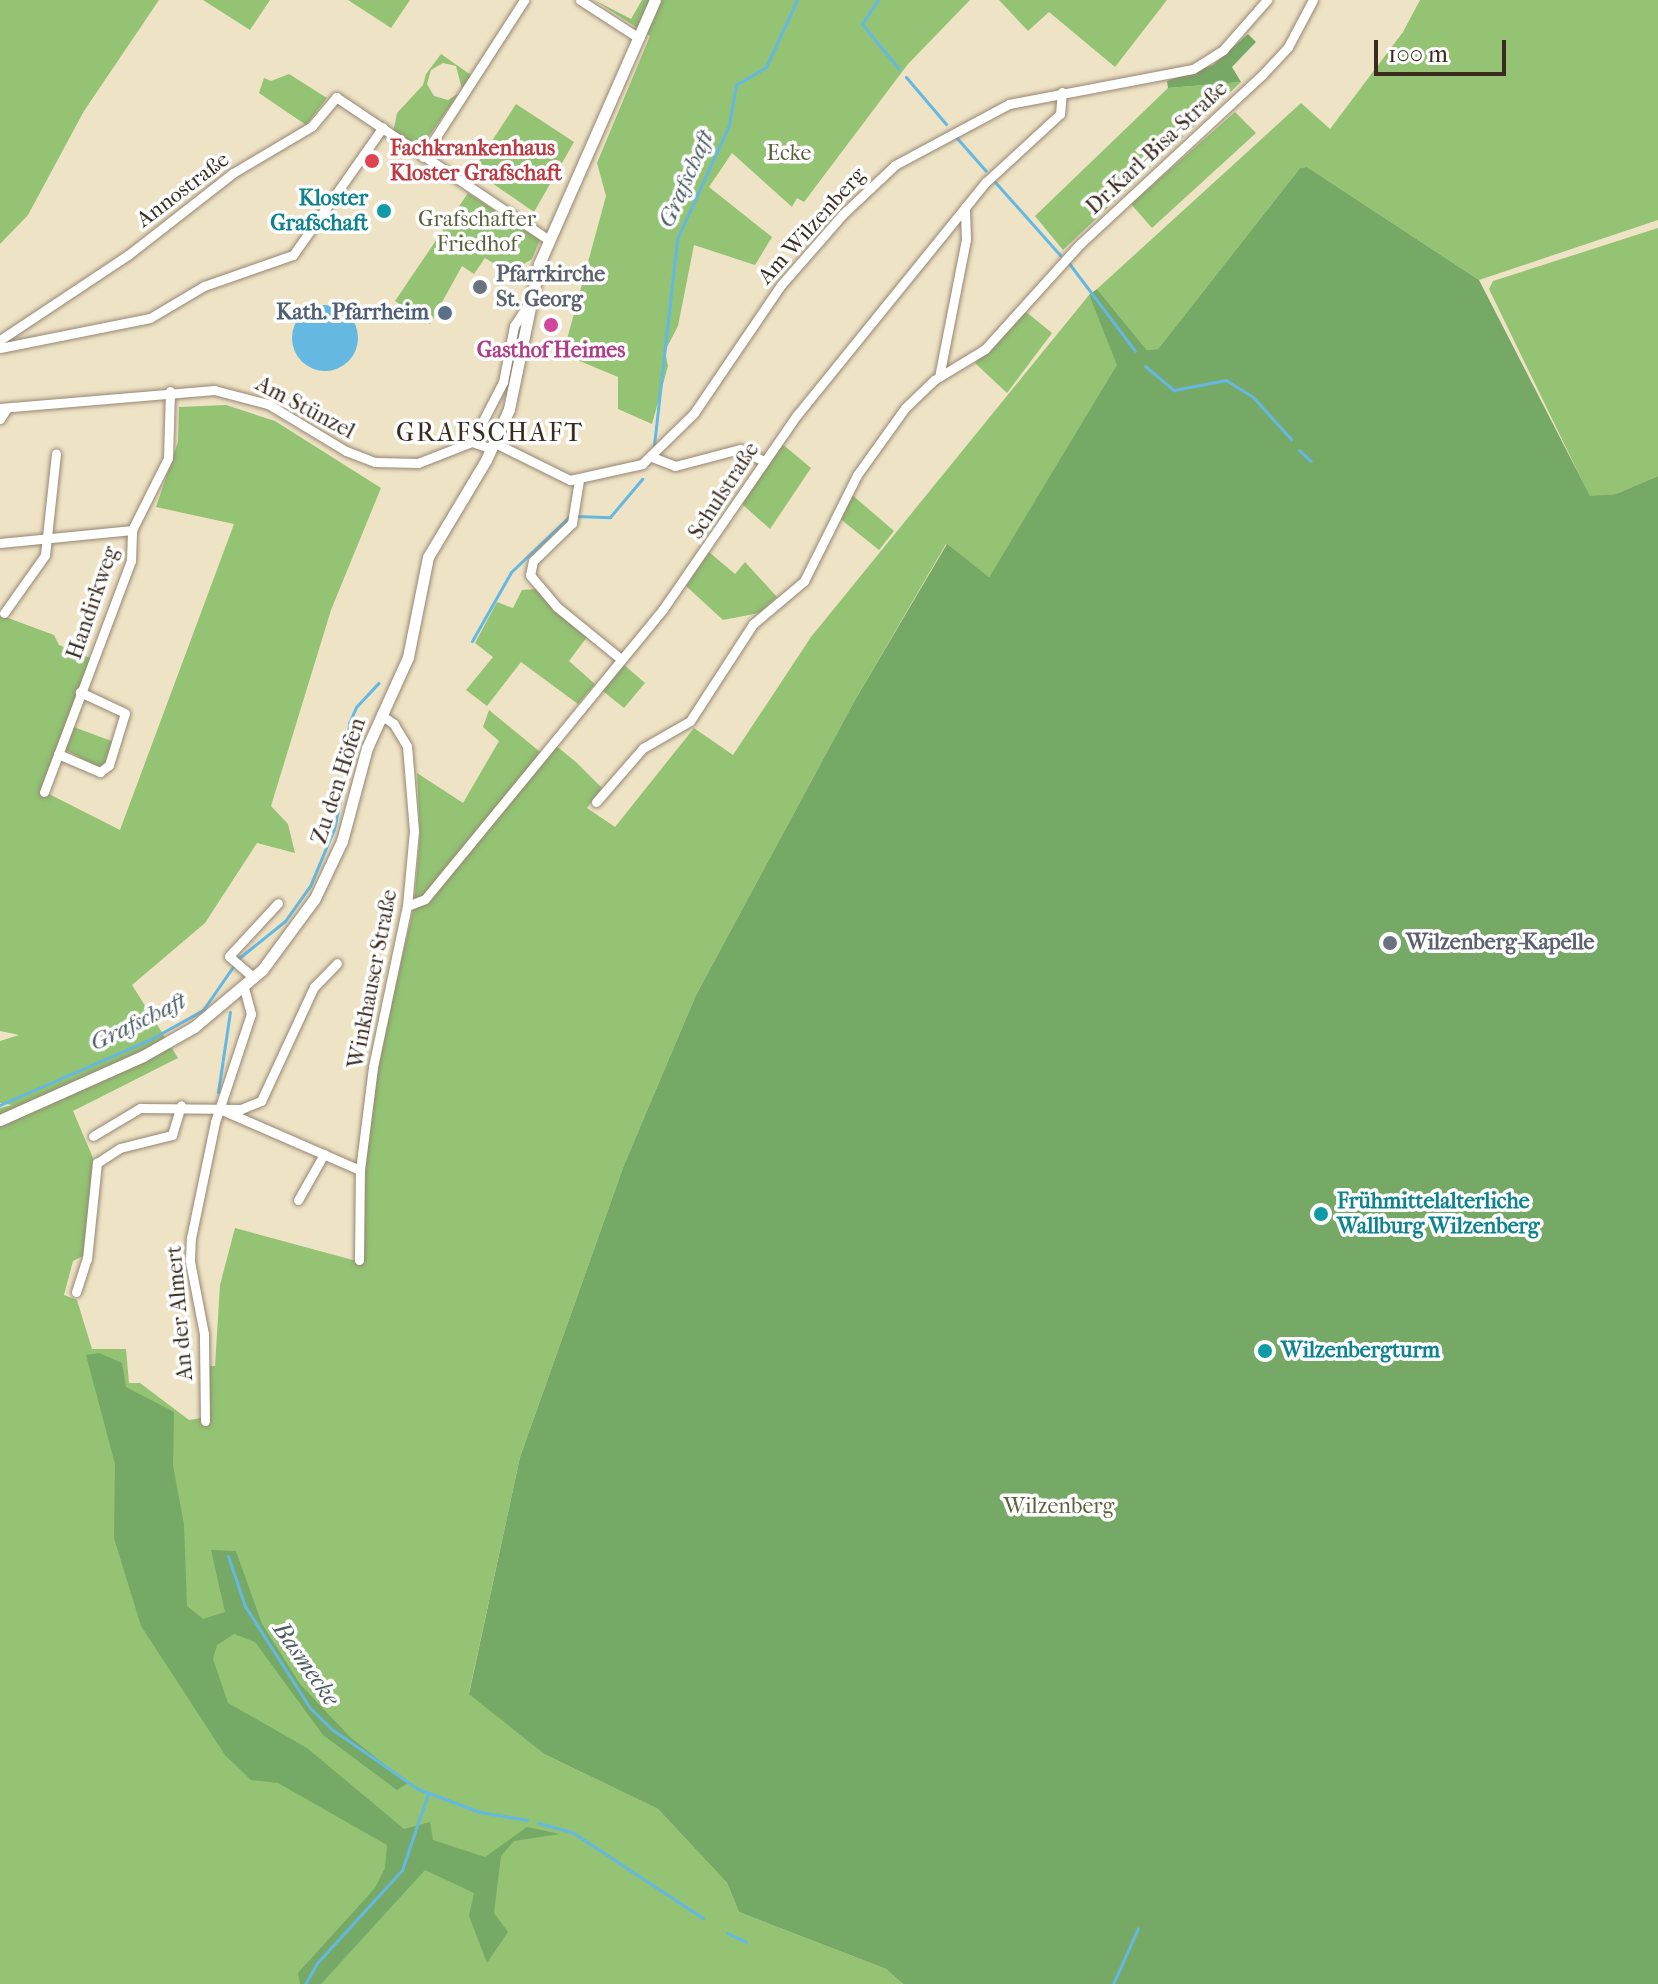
<!DOCTYPE html>
<meta charset="utf-8">
<style>
body{margin:0}
#map{position:relative;width:1658px;height:1984px;overflow:hidden;background:#efe3c6;font-family:"IM FELL French Canon",serif}
div>[style]{position:absolute}
.green>*{inset:0;background:#93c373}
.forest>*{inset:0;background:#76a965}
.water>*{inset:0;background:#65b8e1}
.round{border-radius:50%}
.stream>*{height:3px;margin:-1.5px;padding:0 1.5px;transform-origin:1.5px;border-radius:1.5px;background:#65b8e1}
.roads{filter:drop-shadow(0 0 2px #958672) drop-shadow(0 0 2px #958672)}
.minor>*{height:9px;margin:-4.5px;padding:0 4.5px;transform-origin:4.5px;border-radius:4.5px;background:#fff}
.tertiary>*{height:11px;margin:-5.5px;padding:0 5.5px;transform-origin:5.5px;border-radius:5.5px;background:#fff}
.dots>*{width:22px;height:22px;translate:-50% -50%;box-sizing:border-box;border:4px solid #fff;border-radius:50%}
span{translate:-50% -50%;white-space:nowrap;text-align:center;line-height:1.15;-webkit-text-stroke:7px #fff;paint-order:stroke}
.health-label{font-size:22px;color:#be3a42;font-weight:700}
.left{translate:0 -50%;text-align:left}
.street-label{font-size:22px;color:#3b2a1e}
.park-label{font-size:22px;color:#5a603c}
.culture-label{font-size:22px;color:#0d838f;font-weight:700}
.right{translate:-100% -50%;text-align:right}
.worship-label{font-size:22px;color:#5b616d;font-weight:700}
.service-label{font-size:22px;color:#4e5e75;font-weight:700}
.hotel-label{font-size:22px;color:#b23c85;font-weight:700}
.water-label{font-size:24px;color:#4a5c62;font-style:italic}
.quarter-label{font-size:26px;color:#3b2a1e;letter-spacing:2px}
.scale{position:absolute;left:1374px;top:40px;width:132px;height:36px;box-sizing:border-box;border:4px solid #3b2a1e;border-top:0;padding-left:10px;font-size:24px;line-height:28px;white-space:nowrap;color:#3b2a1e;-webkit-text-stroke:6px #fff;paint-order:stroke}
</style>
<div id="map">
<div class="green">
<i style="clip-path:polygon(0 0,159px 0,84px 111px,28px 215px,0 244px)"></i>
<i style="clip-path:polygon(203px 0,270px 0,250px 30px)"></i>
<i style="clip-path:polygon(348px 0,410px 0,391px 28px)"></i>
<i style="clip-path:polygon(594px 0,631px 19px,642px 0,970px 0,908px 64px,804px 202px,797px 198px,792px 207px,732px 153px,709px 187px,772px 237px,755px 265px,694px 245px,678px 326px,665px 351px,668px 366px,652px 424px,618px 409px,618px 377px,563px 354px,606px 196px,597px 163px,650px 36px)"></i>
<i style="clip-path:polygon(999px 0,1167px 0,1115px 67px,1049px 12px,1028px 31px)"></i>
<i style="clip-path:polygon(1420px 0,1658px 0,1658px 220px,1479px 280px,1307px 167px,1300px 168px,1158px 349px,1147px 350px,1097px 289px,1301px 103px,1330px 129px,1403px 32px)"></i>
<i style="clip-path:polygon(441px 54px,471px 75px,462px 89px,456px 66px,443px 63px,431px 70px,427px 84px,434px 96px,448px 100px,459px 93px,420px 149px,393px 133px,397px 113px,423px 85px,426px 74px)"></i>
<i style="clip-path:polygon(289px 74px,327px 98px,306px 125px,259px 93px,264px 78px,271px 81px)"></i>
<i style="clip-path:polygon(1241px 82px,1063px 250px,1035px 216px,1168px 88px)"></i>
<i style="clip-path:polygon(516px 104px,574px 142px,534px 212px,473px 170px)"></i>
<i style="clip-path:polygon(1235px 112px,1256px 133px,1152px 228px,1131px 204px)"></i>
<i style="clip-path:polygon(468px 193px,540px 240px,532px 259px,509px 273px,485px 258px,474px 274px,462px 266px,430px 324px,395px 301px)"></i>
<i style="clip-path:polygon(1658px 228px,1658px 476px,1616px 494px,1590px 497px,1489px 289px,1493px 281px)"></i>
<i style="clip-path:polygon(1089px 295px,1118px 365px,989px 577px,946px 544px,855px 700px,696px 995px,624px 1165px,520px 1457px,469px 1693px,544px 1754px,658px 1809px,727px 1883px,739px 1912px,886px 1969px,903px 1984px,0 1984px,0 1108px,12px 1105px,0 1103px,0 1041px,19px 1035px,0 1031px,0 615px,54px 635px,59px 645px,95px 660px,71px 726px,114px 742px,106px 764px,99px 768px,64px 749px,47px 793px,120px 830px,234px 524px,156px 507px,178px 442px,179px 407px,226px 405px,275px 421px,381px 488px,331px 610px,271px 806px,288px 824px,295px 853px,257px 843px,205px 923px,132px 985px,178px 1058px,73px 1111px,93px 1158px,85px 1255px,73px 1261px,64px 1295px,77px 1300px,92px 1349px,126px 1349px,129px 1383px,140px 1383px,189px 1420px,207px 1417px,208px 1366px,215px 1366px,220px 1285px,235px 1228px,364px 1263px,364px 1170px,380px 1053px,414px 906px,420px 834px,417px 773px,463px 803px,499px 741px,483px 727px,489px 710px,545px 756px,555px 745px,576px 762px,602px 788px,587px 808px,615px 827px,694px 728px,733px 755px,811px 637px)"></i>
<i style="clip-path:polygon(1025px 311px,1052px 333px,1007px 393px,975px 363px)"></i>
<i style="clip-path:polygon(781px 443px,811px 468px,770px 529px,742px 504px)"></i>
<i style="clip-path:polygon(850px 493px,894px 531px,879px 550px,838px 517px)"></i>
<i style="clip-path:polygon(709px 552px,735px 574px,745px 562px,777px 597px,759px 613px,723px 620px,686px 586px)"></i>
<i style="clip-path:polygon(536px 589px,587px 637px,569px 661px,595px 684px,578px 704px,521px 662px,487px 706px,466px 690px,493px 657px,475px 643px,497px 602px,513px 608px,522px 590px)"></i>
<i style="clip-path:polygon(622px 663px,645px 683px,624px 708px,599px 688px)"></i>
</div>
<div class="forest">
<i style="clip-path:polygon(1248px 34px,1256px 42px,1232px 67px,1241px 82px,1168px 88px,1167px 81px,1213px 65px)"></i>
<i style="clip-path:polygon(1307px 167px,1479px 280px,1590px 496px,1616px 494px,1658px 476px,1658px 1984px,903px 1984px,886px 1969px,739px 1912px,727px 1883px,658px 1809px,544px 1754px,469px 1694px,520px 1457px,624px 1165px,696px 995px,855px 700px,947px 544px,989px 577px,1117px 365px,1089px 295px,1097px 289px,1147px 350px,1158px 349px,1300px 168px)"></i>
<i style="clip-path:polygon(99px 1353px,122px 1363px,126px 1387px,174px 1412px,173px 1466px,184px 1525px,187px 1606px,203px 1619px,225px 1612px,211px 1550px,236px 1551px,262px 1624px,300px 1684px,350px 1737px,408px 1783px,397px 1790px,323px 1735px,255px 1642px,234px 1634px,217px 1645px,213px 1659px,228px 1703px,307px 1748px,404px 1829px,430px 1822px,433px 1840px,485px 1857px,527px 1827px,560px 1834px,514px 1841px,501px 1856px,494px 1913px,508px 1932px,487px 1963px,469px 1916px,474px 1893px,425px 1870px,321px 1984px,300px 1984px,298px 1973px,375px 1888px,385px 1868px,387px 1845px,278px 1783px,251px 1780px,225px 1755px,141px 1626px,114px 1538px,115px 1464px,86px 1355px)"></i>
</div>
<div class="water">
<i class="round" style="left:292px;top:305px;width:66px;height:66px"></i>
</div>
<div class="stream">
<i style="left:878px;top:0;width:29px;rotate:124deg"></i>
<i style="left:862px;top:24px;width:58px;rotate:50.6deg"></i>
<i style="left:906px;top:77px;width:62px;rotate:49.6deg"></i>
<i style="left:956px;top:137px;width:45px;rotate:48.6deg"></i>
<i style="left:995px;top:182px;width:98px;rotate:48.3deg"></i>
<i style="left:1068px;top:262px;width:111px;rotate:53deg"></i>
<i style="left:1145px;top:366px;width:38px;rotate:40deg"></i>
<i style="left:1174px;top:390px;width:53px;rotate:-10.9deg"></i>
<i style="left:1226px;top:380px;width:32px;rotate:32deg"></i>
<i style="left:1253px;top:397px;width:57px;rotate:47.9deg"></i>
<i style="left:654px;top:445px;width:207px;rotate:-83.6deg"></i>
<i style="left:677px;top:239px;width:125px;rotate:-65.5deg"></i>
<i style="left:729px;top:125px;width:41px;rotate:-80.1deg"></i>
<i style="left:736px;top:85px;width:35px;rotate:-31deg"></i>
<i style="left:766px;top:67px;width:74px;rotate:-65.2deg"></i>
<i style="left:1299px;top:450px;width:16px;rotate:43deg"></i>
<i style="left:576px;top:516px;width:34px;rotate:2deg"></i>
<i style="left:610px;top:517px;width:50px;rotate:-49.9deg"></i>
<i style="left:472px;top:641px;width:79px;rotate:-60.5deg"></i>
<i style="left:511px;top:572px;width:80px;rotate:-43.5deg"></i>
<i style="left:218px;top:1092px;width:81px;rotate:-81.5deg"></i>
<i style="left:0;top:1105px;width:165px;rotate:-23.6deg"></i>
<i style="left:151px;top:1039px;width:60px;rotate:-29.1deg"></i>
<i style="left:203px;top:1010px;width:63px;rotate:-55.3deg"></i>
<i style="left:239px;top:958px;width:59px;rotate:-38.8deg"></i>
<i style="left:285px;top:921px;width:43px;rotate:-54.5deg"></i>
<i style="left:310px;top:886px;width:62px;rotate:-67.2deg"></i>
<i style="left:334px;top:829px;width:56px;rotate:-77.7deg"></i>
<i style="left:346px;top:774px;width:51px;rotate:-86.6deg"></i>
<i style="left:349px;top:723px;width:17px;rotate:-66deg"></i>
<i style="left:356px;top:707px;width:33px;rotate:-47deg"></i>
<i style="left:228px;top:1556px;width:53px;rotate:71.2deg"></i>
<i style="left:245px;top:1606px;width:121px;rotate:57.5deg"></i>
<i style="left:310px;top:1708px;width:32px;rotate:44deg"></i>
<i style="left:333px;top:1730px;width:103px;rotate:34.8deg"></i>
<i style="left:418px;top:1789px;width:66px;rotate:20.4deg"></i>
<i style="left:480px;top:1812px;width:48px;rotate:9.7deg"></i>
<i style="left:538px;top:1823px;width:35px;rotate:15deg"></i>
<i style="left:572px;top:1832px;width:157px;rotate:33.3deg"></i>
<i style="left:727px;top:1933px;width:21px;rotate:25deg"></i>
<i style="left:305px;top:1984px;width:24px;rotate:-60deg"></i>
<i style="left:317px;top:1963px;width:126px;rotate:-47.6deg"></i>
<i style="left:402px;top:1870px;width:81px;rotate:-71.3deg"></i>
<i style="left:1113px;top:1984px;width:61px;rotate:-65.9deg"></i>
</div>
<div class="roads">
<div class="minor">
<i style="left:580px;top:0;width:70px;rotate:32.8deg"></i>
<i style="left:423px;top:157px;width:187px;rotate:-57.2deg"></i>
<i style="left:0;top:340px;width:154px;rotate:-33.6deg"></i>
<i style="left:128px;top:255px;width:133px;rotate:-38deg"></i>
<i style="left:233px;top:173px;width:92px;rotate:-30.7deg"></i>
<i style="left:312px;top:126px;width:38px;rotate:-50deg"></i>
<i style="left:336px;top:97px;width:257px;rotate:33.9deg"></i>
<i style="left:0;top:348px;width:153px;rotate:-11.3deg"></i>
<i style="left:150px;top:318px;width:63px;rotate:-30.7deg"></i>
<i style="left:204px;top:286px;width:94px;rotate:-19.2deg"></i>
<i style="left:293px;top:255px;width:156px;rotate:-54.9deg"></i>
<i style="left:939px;top:377px;width:140px;rotate:-78.9deg"></i>
<i style="left:966px;top:240px;width:33px;rotate:-92deg"></i>
<i style="left:0;top:408px;width:215px;rotate:-4.8deg"></i>
<i style="left:214px;top:390px;width:56px;rotate:14.5deg"></i>
<i style="left:268px;top:404px;width:91px;rotate:31.1deg"></i>
<i style="left:346px;top:451px;width:31px;rotate:21deg"></i>
<i style="left:375px;top:462px;width:43px;rotate:1.3deg"></i>
<i style="left:418px;top:463px;width:58px;rotate:-21.3deg"></i>
<i style="left:472px;top:442px;width:21px;rotate:19deg"></i>
<i style="left:0;top:419px;width:13px;rotate:-58deg"></i>
<i style="left:472px;top:442px;width:68px;rotate:-62.7deg"></i>
<i style="left:503px;top:382px;width:57px;rotate:-78.9deg"></i>
<i style="left:514px;top:326px;width:24px;rotate:-57deg"></i>
<i style="left:495px;top:443px;width:84px;rotate:26.3deg"></i>
<i style="left:570px;top:480px;width:74px;rotate:-12.5deg"></i>
<i style="left:642px;top:464px;width:73px;rotate:-44.4deg"></i>
<i style="left:694px;top:413px;width:155px;rotate:-55.8deg"></i>
<i style="left:781px;top:285px;width:93px;rotate:-48.9deg"></i>
<i style="left:842px;top:215px;width:73px;rotate:-43.3deg"></i>
<i style="left:895px;top:165px;width:129px;rotate:-28.2deg"></i>
<i style="left:1009px;top:104px;width:187px;rotate:-10.8deg"></i>
<i style="left:1193px;top:69px;width:36px;rotate:-32deg"></i>
<i style="left:1223px;top:50px;width:67px;rotate:-48.7deg"></i>
<i style="left:652px;top:457px;width:25px;rotate:21deg"></i>
<i style="left:675px;top:466px;width:67px;rotate:-14.7deg"></i>
<i style="left:740px;top:449px;width:25px;rotate:27deg"></i>
<i style="left:579px;top:480px;width:44px;rotate:99.2deg"></i>
<i style="left:572px;top:523px;width:54px;rotate:135.7deg"></i>
<i style="left:533px;top:561px;width:14px;rotate:102deg"></i>
<i style="left:530px;top:575px;width:42px;rotate:49.8deg"></i>
<i style="left:557px;top:607px;width:82px;rotate:39.1deg"></i>
<i style="left:0;top:543px;width:133px;rotate:-5.6deg"></i>
<i style="left:4px;top:613px;width:71px;rotate:-54.7deg"></i>
<i style="left:45px;top:555px;width:102px;rotate:-83.8deg"></i>
<i style="left:58px;top:754px;width:46px;rotate:23.2deg"></i>
<i style="left:100px;top:772px;width:11px;rotate:-38deg"></i>
<i style="left:109px;top:765px;width:54px;rotate:-72.9deg"></i>
<i style="left:125px;top:713px;width:50px;rotate:-155deg"></i>
<i style="left:44px;top:792px;width:247px;rotate:-69.4deg"></i>
<i style="left:131px;top:561px;width:31px;rotate:-88deg"></i>
<i style="left:132px;top:530px;width:80px;rotate:-63.4deg"></i>
<i style="left:168px;top:458px;width:67px;rotate:-88.3deg"></i>
<i style="left:596px;top:802px;width:72px;rotate:-49deg"></i>
<i style="left:643px;top:748px;width:54px;rotate:-29.9deg"></i>
<i style="left:690px;top:721px;width:116px;rotate:-57deg"></i>
<i style="left:753px;top:624px;width:67px;rotate:-40.1deg"></i>
<i style="left:804px;top:581px;width:119px;rotate:-63.4deg"></i>
<i style="left:857px;top:475px;width:82px;rotate:-54.4deg"></i>
<i style="left:905px;top:408px;width:40px;rotate:-44deg"></i>
<i style="left:934px;top:380px;width:60px;rotate:-31.3deg"></i>
<i style="left:985px;top:349px;width:142px;rotate:-47.9deg"></i>
<i style="left:1080px;top:244px;width:248px;rotate:-42.9deg"></i>
<i style="left:1262px;top:75px;width:38px;rotate:-47deg"></i>
<i style="left:1288px;top:47px;width:53px;rotate:-62deg"></i>
<i style="left:407px;top:906px;width:19px;rotate:-21deg"></i>
<i style="left:425px;top:899px;width:375px;rotate:-50.6deg"></i>
<i style="left:663px;top:609px;width:236px;rotate:-55.4deg"></i>
<i style="left:797px;top:415px;width:300px;rotate:-51deg"></i>
<i style="left:986px;top:182px;width:100px;rotate:-42.6deg"></i>
<i style="left:1060px;top:114px;width:22px;rotate:-85deg"></i>
<i style="left:254px;top:978px;width:33px;rotate:-139deg"></i>
<i style="left:229px;top:956px;width:72px;rotate:-47.2deg"></i>
<i style="left:222px;top:1110px;width:150px;rotate:23.5deg"></i>
<i style="left:93px;top:1136px;width:55px;rotate:-30.8deg"></i>
<i style="left:140px;top:1108px;width:101px;rotate:0.6deg"></i>
<i style="left:241px;top:1109px;width:22px;rotate:-22deg"></i>
<i style="left:261px;top:1101px;width:126px;rotate:-65.1deg"></i>
<i style="left:314px;top:987px;width:33px;rotate:-46deg"></i>
<i style="left:298px;top:1200px;width:53px;rotate:-60.5deg"></i>
<i style="left:359px;top:1260px;width:90px;rotate:-89.4deg"></i>
<i style="left:360px;top:1170px;width:104px;rotate:-82.8deg"></i>
<i style="left:373px;top:1067px;width:165px;rotate:-78.1deg"></i>
<i style="left:407px;top:906px;width:75px;rotate:-84.7deg"></i>
<i style="left:414px;top:831px;width:85px;rotate:-94.7deg"></i>
<i style="left:407px;top:746px;width:26px;rotate:-121deg"></i>
<i style="left:394px;top:724px;width:16px;rotate:-145deg"></i>
<i style="left:76px;top:1292px;width:35px;rotate:-72deg"></i>
<i style="left:87px;top:1259px;width:97px;rotate:-84.1deg"></i>
<i style="left:97px;top:1163px;width:27px;rotate:-33deg"></i>
<i style="left:120px;top:1148px;width:54px;rotate:-14deg"></i>
<i style="left:172px;top:1135px;width:31px;rotate:-73deg"></i>
<i style="left:205px;top:1421px;width:87px;rotate:-90.7deg"></i>
<i style="left:204px;top:1334px;width:74px;rotate:-100.9deg"></i>
<i style="left:190px;top:1261px;width:23px;rotate:-88deg"></i>
<i style="left:191px;top:1238px;width:118px;rotate:-78.3deg"></i>
<i style="left:215px;top:1122px;width:114px;rotate:-71.6deg"></i>
<i style="left:251px;top:1014px;width:28px;rotate:-105deg"></i>
</div>
<div class="tertiary">
<i style="left:0;top:1120px;width:157px;rotate:-24.1deg"></i>
<i style="left:143px;top:1056px;width:59px;rotate:-29.6deg"></i>
<i style="left:194px;top:1027px;width:89px;rotate:-40deg"></i>
<i style="left:262px;top:970px;width:89px;rotate:-53.6deg"></i>
<i style="left:315px;top:898px;width:63px;rotate:-64.7deg"></i>
<i style="left:342px;top:841px;width:96px;rotate:-75deg"></i>
<i style="left:367px;top:748px;width:100px;rotate:-65.7deg"></i>
<i style="left:408px;top:657px;width:102px;rotate:-78.7deg"></i>
<i style="left:428px;top:557px;width:113px;rotate:-59.1deg"></i>
<i style="left:486px;top:460px;width:56px;rotate:-65.7deg"></i>
<i style="left:509px;top:409px;width:148px;rotate:-78.3deg"></i>
<i style="left:539px;top:264px;width:288px;rotate:-66.3deg"></i>
</div>
</div>
<div class="dots">
<i style="left:372px;top:161px;background:#e0444e"></i>
<i style="left:384px;top:211px;background:#0f9aa8"></i>
<i style="left:480px;top:287px;background:#6b7280"></i>
<i style="left:445px;top:313px;background:#5c6f8a"></i>
<i style="left:551px;top:325px;background:#d1479c"></i>
<i style="left:1390px;top:943px;background:#6b7280"></i>
<i style="left:1321px;top:1214px;background:#0f9aa8"></i>
<i style="left:1265px;top:1351px;background:#0f9aa8"></i>
</div>
<div class="health-label">
<span class="left" style="left:390px;top:161px">Fachkrankenhaus<br>Kloster Grafschaft</span>
</div>
<div class="street-label">
<span style="left:1157px;top:148px;rotate:-43deg">Dr.Karl-Bisa-Straße</span>
<span style="left:183px;top:190px;rotate:-37deg">Annostraße</span>
<span style="left:812px;top:226px;rotate:-48deg">Am Wilzenberg</span>
<span style="left:305px;top:408px;rotate:28deg">Am Stünzel</span>
<span style="left:724px;top:491px;rotate:-57deg">Schulstraße</span>
<span style="left:93px;top:603px;rotate:-71deg">Handirkweg</span>
<span style="left:339px;top:781px;rotate:-72deg">Zu den Höfen</span>
<span style="left:373px;top:979px;rotate:-79deg">Winkhauser Straße</span>
<span style="left:180px;top:1313px;rotate:-95deg">An der Almert</span>
</div>
<div class="park-label">
<span style="left:789px;top:154px">Ecke</span>
<span style="left:477px;top:232px">Grafschafter<br>Friedhof</span>
<span style="left:1059px;top:1507px">Wilzenberg</span>
</div>
<div class="culture-label">
<span class="right" style="left:368px;top:211px">Kloster<br>Grafschaft</span>
<span class="left" style="left:1337px;top:1214px">Frühmittelalterliche<br>Wallburg Wilzenberg</span>
<span class="left" style="left:1281px;top:1351px">Wilzenbergturm</span>
</div>
<div class="worship-label">
<span class="left" style="left:496px;top:287px">Pfarrkirche<br>St. Georg</span>
<span class="left" style="left:1406px;top:943px">Wilzenberg-Kapelle</span>
</div>
<div class="service-label">
<span class="right" style="left:429px;top:313px">Kath. Pfarrheim</span>
</div>
<div class="hotel-label">
<span style="left:551px;top:351px">Gasthof Heimes</span>
</div>
<div class="water-label">
<span style="left:686px;top:179px;rotate:-66deg">Grafschaft</span>
<span style="left:138px;top:1022px;rotate:-26deg">Grafschaft</span>
<span style="left:306px;top:1664px;rotate:55deg">Basmecke</span>
</div>
<div class="quarter-label">
<span style="left:490px;top:433px">GRAFSCHAFT</span>
</div>
<div class="scale">100 m</div>
</div>
